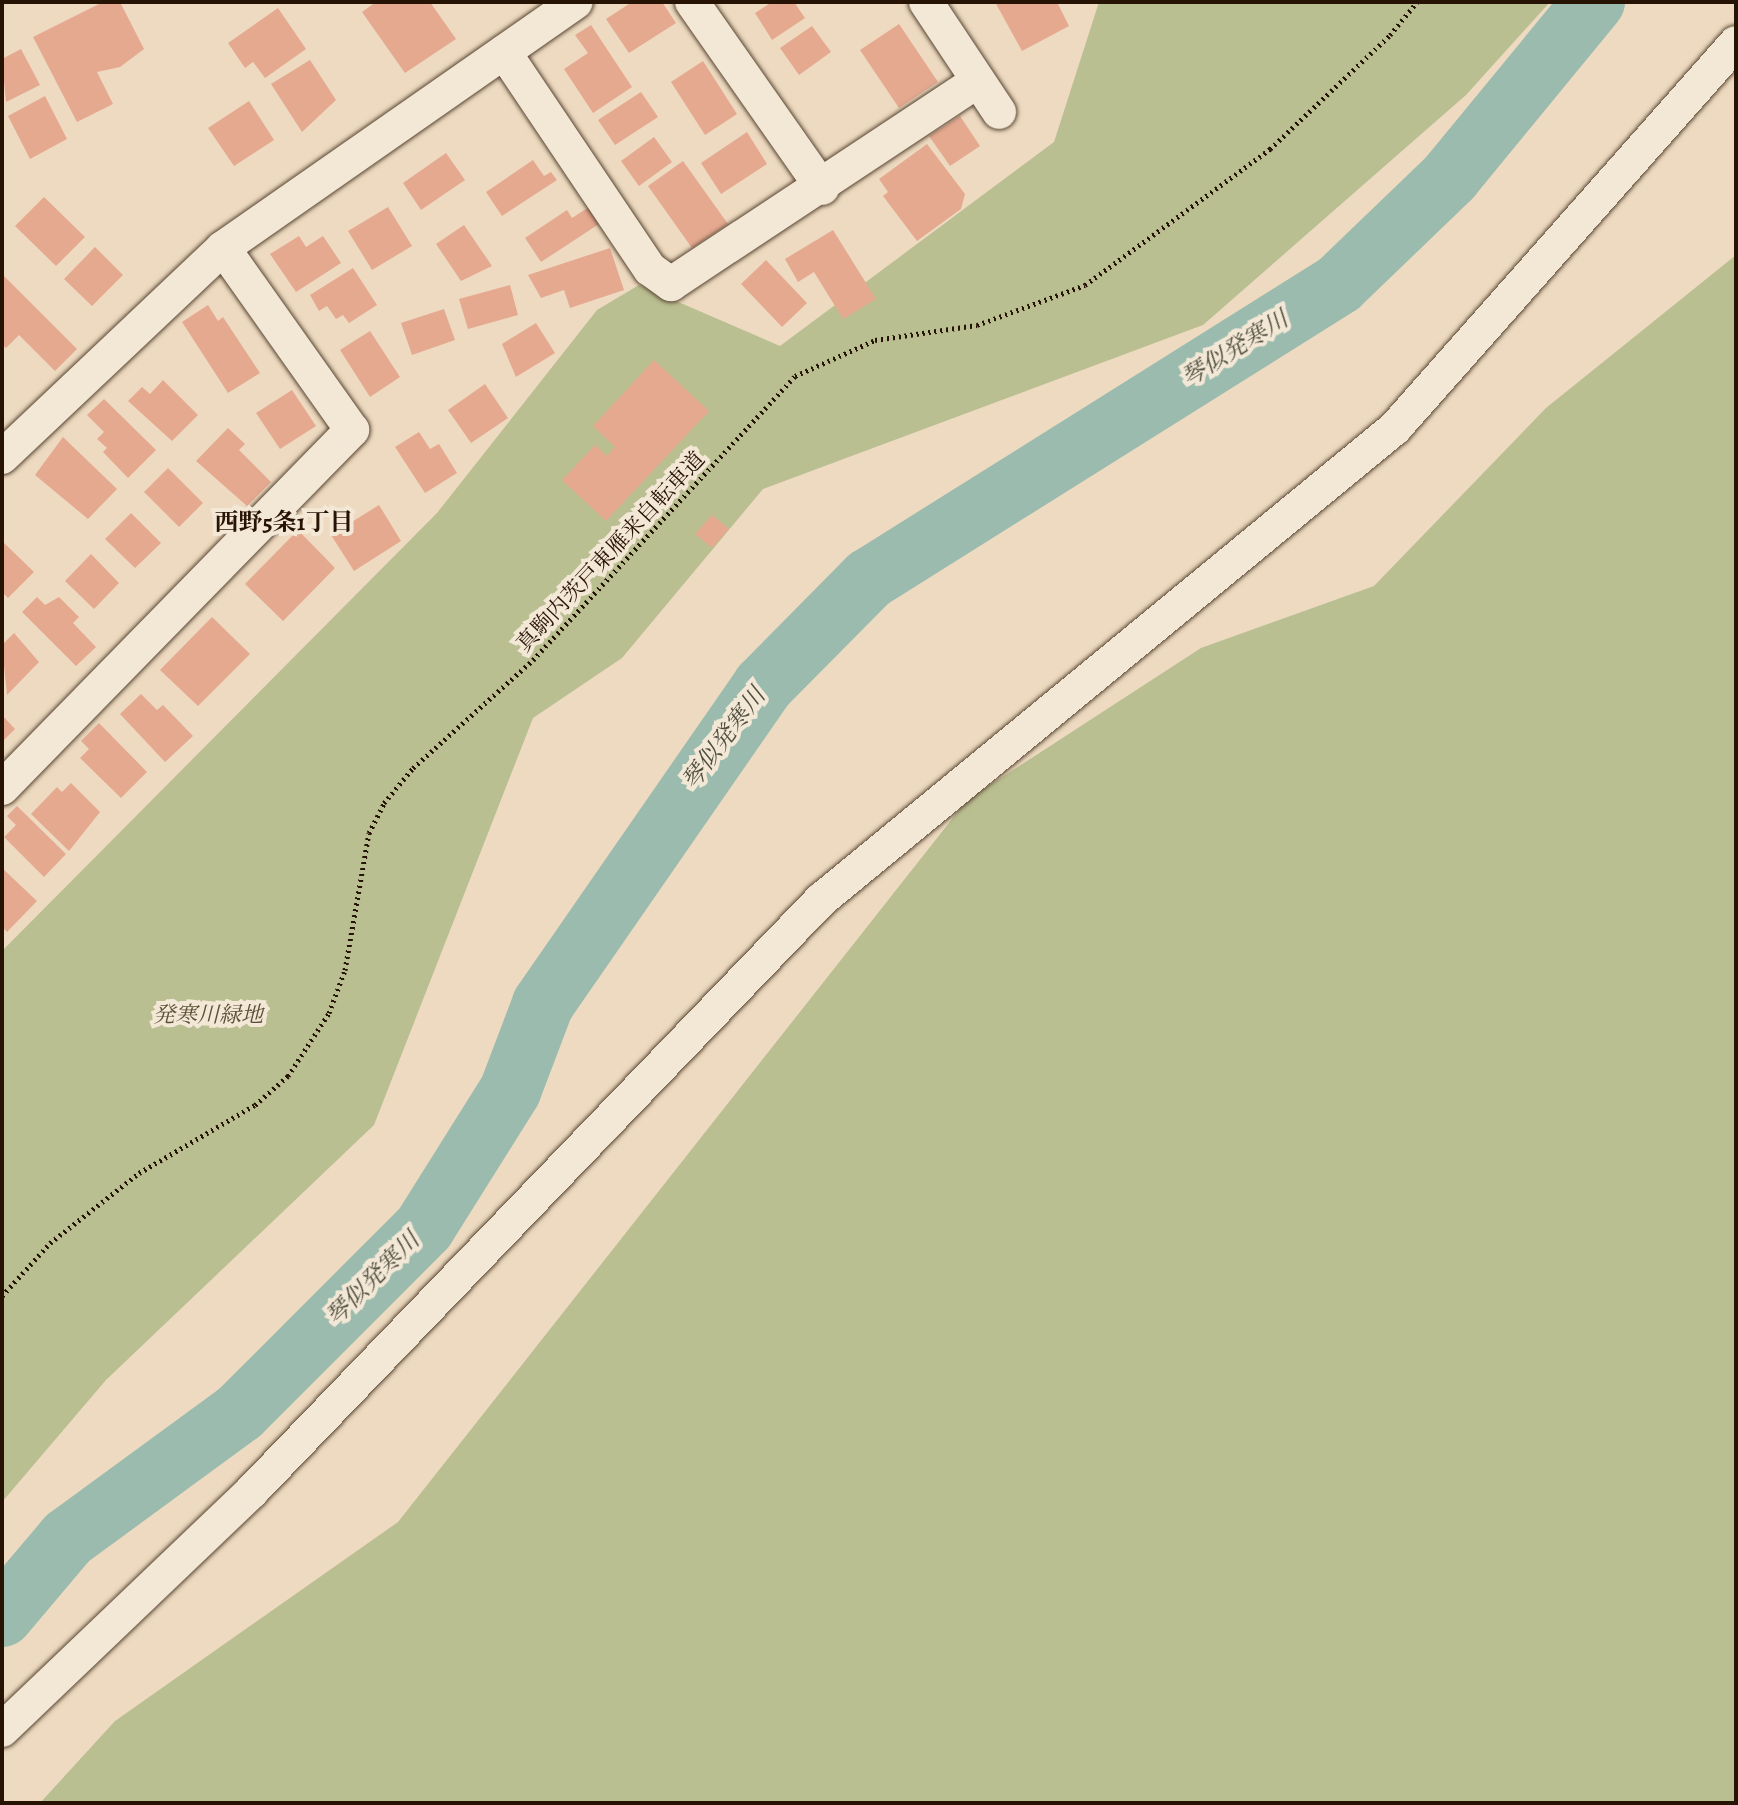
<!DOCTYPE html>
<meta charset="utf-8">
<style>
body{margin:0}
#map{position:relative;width:1738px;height:1805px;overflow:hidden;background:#eddac0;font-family:Alegreya,"Noto Serif JP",serif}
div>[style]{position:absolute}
.green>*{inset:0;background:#babf91}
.river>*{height:62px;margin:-31px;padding:0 31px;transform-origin:31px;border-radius:31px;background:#9abbad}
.building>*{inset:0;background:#e5a990}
.path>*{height:5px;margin-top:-2.5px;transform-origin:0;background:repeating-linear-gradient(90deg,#271303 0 2px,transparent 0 6px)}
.roads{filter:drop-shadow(0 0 2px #584532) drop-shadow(0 0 2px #584532)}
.minor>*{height:34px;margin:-17px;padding:0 17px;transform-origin:17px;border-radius:17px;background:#f3e7d6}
span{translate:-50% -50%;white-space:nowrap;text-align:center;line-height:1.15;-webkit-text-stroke:8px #f3e7d6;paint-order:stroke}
.street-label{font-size:22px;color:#271303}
.park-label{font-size:22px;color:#5a4f35;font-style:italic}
.water-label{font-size:24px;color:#4f4e3e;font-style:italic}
.neighbourhood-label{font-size:24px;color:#271303;font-weight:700}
.frame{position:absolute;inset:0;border:4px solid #271303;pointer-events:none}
</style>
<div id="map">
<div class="green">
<i style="clip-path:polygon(1099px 2px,1550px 2px,1466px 95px,1203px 325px,763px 489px,622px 658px,533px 718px,374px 1125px,106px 1380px,2px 1502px,2px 951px,437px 513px,597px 310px,639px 285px,780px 346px,1054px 142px)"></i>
<i style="clip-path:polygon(1736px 255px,1736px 1803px,40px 1803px,115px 1721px,398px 1522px,967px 800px,1201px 648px,1374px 586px,1546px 408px)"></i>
</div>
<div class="river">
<i style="left:2px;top:1616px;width:102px;rotate:-49.8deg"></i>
<i style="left:68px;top:1538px;width:213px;rotate:-36.2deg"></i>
<i style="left:240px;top:1412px;width:260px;rotate:-45deg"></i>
<i style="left:424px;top:1228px;width:162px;rotate:-57.9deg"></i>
<i style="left:510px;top:1091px;width:93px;rotate:-69.2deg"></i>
<i style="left:543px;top:1004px;width:387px;rotate:-55.3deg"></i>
<i style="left:763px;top:686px;width:151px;rotate:-45.3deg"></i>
<i style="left:869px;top:579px;width:555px;rotate:-32.11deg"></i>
<i style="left:1339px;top:284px;width:154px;rotate:-43.9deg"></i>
<i style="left:1450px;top:177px;width:227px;rotate:-50.6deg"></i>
</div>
<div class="building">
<i style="clip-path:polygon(103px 2px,120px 2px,144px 49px,120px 67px,97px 72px,113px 104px,77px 122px,33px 37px)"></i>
<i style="clip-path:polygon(376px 2px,430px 2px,456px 39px,405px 73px,362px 12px)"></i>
<i style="clip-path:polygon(632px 2px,662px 2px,676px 23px,629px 53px,606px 19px)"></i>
<i style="clip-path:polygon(772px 2px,794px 2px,805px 18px,772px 40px,755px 13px)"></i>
<i style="clip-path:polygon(995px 2px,1057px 2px,1069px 26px,1022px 51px)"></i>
<i style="clip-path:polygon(278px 8px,306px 49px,265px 78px,253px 62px,245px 68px,228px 43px)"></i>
<i style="clip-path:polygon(899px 24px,938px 82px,899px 108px,860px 50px)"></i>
<i style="clip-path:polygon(591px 25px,632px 87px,593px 113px,564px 69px,588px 53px,575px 35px)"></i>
<i style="clip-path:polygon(812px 26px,831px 52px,799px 75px,780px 48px)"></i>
<i style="clip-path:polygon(21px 49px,40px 85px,6px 102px,2px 59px)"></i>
<i style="clip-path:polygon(310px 60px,336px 100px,302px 132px,271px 84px)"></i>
<i style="clip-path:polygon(703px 61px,737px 114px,705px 135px,671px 82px)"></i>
<i style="clip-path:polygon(641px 92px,658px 117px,615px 145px,598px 120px)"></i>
<i style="clip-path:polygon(45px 96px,67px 139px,30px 159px,8px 116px)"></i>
<i style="clip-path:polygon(249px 101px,274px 140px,234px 166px,208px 128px)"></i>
<i style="clip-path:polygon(960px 116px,980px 146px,950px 166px,929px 136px)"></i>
<i style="clip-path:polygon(747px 132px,767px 164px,721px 194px,701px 163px)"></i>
<i style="clip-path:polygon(654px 137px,672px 162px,639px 186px,621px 161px)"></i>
<i style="clip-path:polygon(927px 144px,965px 194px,961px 209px,917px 241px,883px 196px,888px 192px,879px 179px)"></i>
<i style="clip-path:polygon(446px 153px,465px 180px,421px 210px,403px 183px)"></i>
<i style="clip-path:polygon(533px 160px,544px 176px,551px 172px,557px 180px,502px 216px,486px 192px)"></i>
<i style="clip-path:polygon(683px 161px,728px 224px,692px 248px,648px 186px)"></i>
<i style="clip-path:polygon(44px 197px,85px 237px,56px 266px,15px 226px)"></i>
<i style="clip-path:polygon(388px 207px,412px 246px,372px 270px,348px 231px)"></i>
<i style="clip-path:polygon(589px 207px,599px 224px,541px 262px,525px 238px,567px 210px,572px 218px)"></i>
<i style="clip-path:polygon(464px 225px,492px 266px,461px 281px,436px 244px)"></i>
<i style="clip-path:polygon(833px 230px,876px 299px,843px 319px,814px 272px,798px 282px,785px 259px)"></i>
<i style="clip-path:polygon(299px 236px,306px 247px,323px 236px,341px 263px,296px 292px,270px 254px)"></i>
<i style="clip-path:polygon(95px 247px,123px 275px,92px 306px,64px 279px)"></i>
<i style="clip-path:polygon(610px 248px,624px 290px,570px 308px,564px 290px,541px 298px,528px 275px)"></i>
<i style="clip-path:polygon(766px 260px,807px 303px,782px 327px,741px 284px)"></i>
<i style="clip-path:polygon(353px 268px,377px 305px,349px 323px,343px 315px,336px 319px,327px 306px,319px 311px,310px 295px)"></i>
<i style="clip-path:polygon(2px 274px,77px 349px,55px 371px,19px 335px,6px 348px,2px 344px)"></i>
<i style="clip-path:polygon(510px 285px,518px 315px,468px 329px,459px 299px)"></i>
<i style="clip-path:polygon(208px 305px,218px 321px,223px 317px,260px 373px,228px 393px,182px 322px)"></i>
<i style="clip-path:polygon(444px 309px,455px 340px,412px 355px,401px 323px)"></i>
<i style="clip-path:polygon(536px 323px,555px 353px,516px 377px,502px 344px)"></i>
<i style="clip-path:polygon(370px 331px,400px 377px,370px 397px,340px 350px)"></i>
<i style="clip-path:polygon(654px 360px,709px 411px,606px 521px,562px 480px,595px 445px,607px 456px,615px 447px,593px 426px)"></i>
<i style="clip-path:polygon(163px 380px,198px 415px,172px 441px,128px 401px,142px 387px,150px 394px)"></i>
<i style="clip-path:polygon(485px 384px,508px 418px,471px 443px,448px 410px)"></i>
<i style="clip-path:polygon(292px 390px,316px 426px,280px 449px,256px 413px)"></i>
<i style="clip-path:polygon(104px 399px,156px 450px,128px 478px,103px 452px,107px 448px,97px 439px,104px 432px,87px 415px)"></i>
<i style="clip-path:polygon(228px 428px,245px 444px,239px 450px,271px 482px,247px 506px,196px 461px)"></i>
<i style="clip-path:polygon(419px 432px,430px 449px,439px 444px,457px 473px,425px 493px,395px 447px)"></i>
<i style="clip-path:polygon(63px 437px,117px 489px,88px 519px,35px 475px)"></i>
<i style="clip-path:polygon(168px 468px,203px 503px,179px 527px,144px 492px)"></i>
<i style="clip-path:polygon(379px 505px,401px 541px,354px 571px,331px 535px)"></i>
<i style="clip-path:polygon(131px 513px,161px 543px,135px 568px,105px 539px)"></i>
<i style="clip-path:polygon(712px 515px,729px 529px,712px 548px,695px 534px)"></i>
<i style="clip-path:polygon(298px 530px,335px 568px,283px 621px,245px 584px)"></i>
<i style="clip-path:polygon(2px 541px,34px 572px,8px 598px,2px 592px)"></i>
<i style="clip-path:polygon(91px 554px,119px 583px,94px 609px,65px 581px)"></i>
<i style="clip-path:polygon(37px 597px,45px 605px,59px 597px,79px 617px,73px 623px,96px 647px,76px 666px,22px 612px)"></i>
<i style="clip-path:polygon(212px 617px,250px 654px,198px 706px,160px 670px)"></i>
<i style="clip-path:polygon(14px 633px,39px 662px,7px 695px,2px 645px)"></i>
<i style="clip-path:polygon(141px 694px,157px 710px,163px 705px,193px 736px,165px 762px,120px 714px)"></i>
<i style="clip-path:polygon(2px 715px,15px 729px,2px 742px)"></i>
<i style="clip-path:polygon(99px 723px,147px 772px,121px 798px,80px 758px,89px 749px,81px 741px)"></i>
<i style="clip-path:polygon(71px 783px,100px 812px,69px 851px,31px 814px,57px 787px,62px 792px)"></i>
<i style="clip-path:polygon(17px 806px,66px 854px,44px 877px,4px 837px,16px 825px,7px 816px)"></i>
<i style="clip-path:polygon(2px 868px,37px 901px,7px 932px,2px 927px)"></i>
</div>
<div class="path">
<i style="left:2px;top:1296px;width:72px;rotate:-47.8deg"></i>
<i style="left:50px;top:1243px;width:113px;rotate:-38.2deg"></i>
<i style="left:139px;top:1173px;width:134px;rotate:-30.4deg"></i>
<i style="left:255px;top:1105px;width:44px;rotate:-41.3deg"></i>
<i style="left:288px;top:1076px;width:75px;rotate:-56.9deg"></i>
<i style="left:329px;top:1013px;width:46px;rotate:-69.6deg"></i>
<i style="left:345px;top:970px;width:139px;rotate:-80.1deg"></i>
<i style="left:369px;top:833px;width:34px;rotate:-63deg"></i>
<i style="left:384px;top:803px;width:45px;rotate:-50.4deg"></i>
<i style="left:413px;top:768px;width:161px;rotate:-42deg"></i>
<i style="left:533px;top:660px;width:386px;rotate:-47.3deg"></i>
<i style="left:795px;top:376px;width:88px;rotate:-24.2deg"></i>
<i style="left:875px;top:340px;width:103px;rotate:-8.4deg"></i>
<i style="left:977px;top:325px;width:115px;rotate:-20.3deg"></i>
<i style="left:1085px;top:285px;width:230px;rotate:-36.3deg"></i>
<i style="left:1270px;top:149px;width:166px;rotate:-43.5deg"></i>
<i style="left:1390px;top:35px;width:43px;rotate:-50.7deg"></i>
</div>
<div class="roads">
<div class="minor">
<i style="left:692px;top:2px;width:227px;rotate:55deg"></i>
<i style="left:926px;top:2px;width:132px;rotate:56.4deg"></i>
<i style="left:504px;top:52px;width:262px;rotate:56.1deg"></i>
<i style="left:650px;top:269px;width:26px;rotate:36deg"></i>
<i style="left:671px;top:284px;width:368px;rotate:-33.5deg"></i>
<i style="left:2px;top:457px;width:304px;rotate:-43.4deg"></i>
<i style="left:223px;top:248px;width:430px;rotate:-34.9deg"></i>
<i style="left:2px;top:788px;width:501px;rotate:-45.65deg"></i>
<i style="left:352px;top:430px;width:223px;rotate:-125.3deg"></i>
<i style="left:2px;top:1730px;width:346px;rotate:-43.7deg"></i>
<i style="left:252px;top:1491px;width:820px;rotate:-46.09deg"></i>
<i style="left:821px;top:900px;width:743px;rotate:-39.43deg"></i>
<i style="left:1395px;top:428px;width:514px;rotate:-48.47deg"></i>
</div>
</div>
<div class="street-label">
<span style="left:611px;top:552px;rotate:-47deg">真駒内茨戸東雁来自転車道</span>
</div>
<div class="park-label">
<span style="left:208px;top:1016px">発寒川緑地</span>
</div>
<div class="water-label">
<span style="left:1235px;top:349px;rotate:-32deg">琴似発寒川</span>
<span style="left:724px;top:739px;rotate:-53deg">琴似発寒川</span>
<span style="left:373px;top:1279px;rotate:-45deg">琴似発寒川</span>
</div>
<div class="neighbourhood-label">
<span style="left:284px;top:523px">西野5条1丁目</span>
</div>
<div class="frame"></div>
</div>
